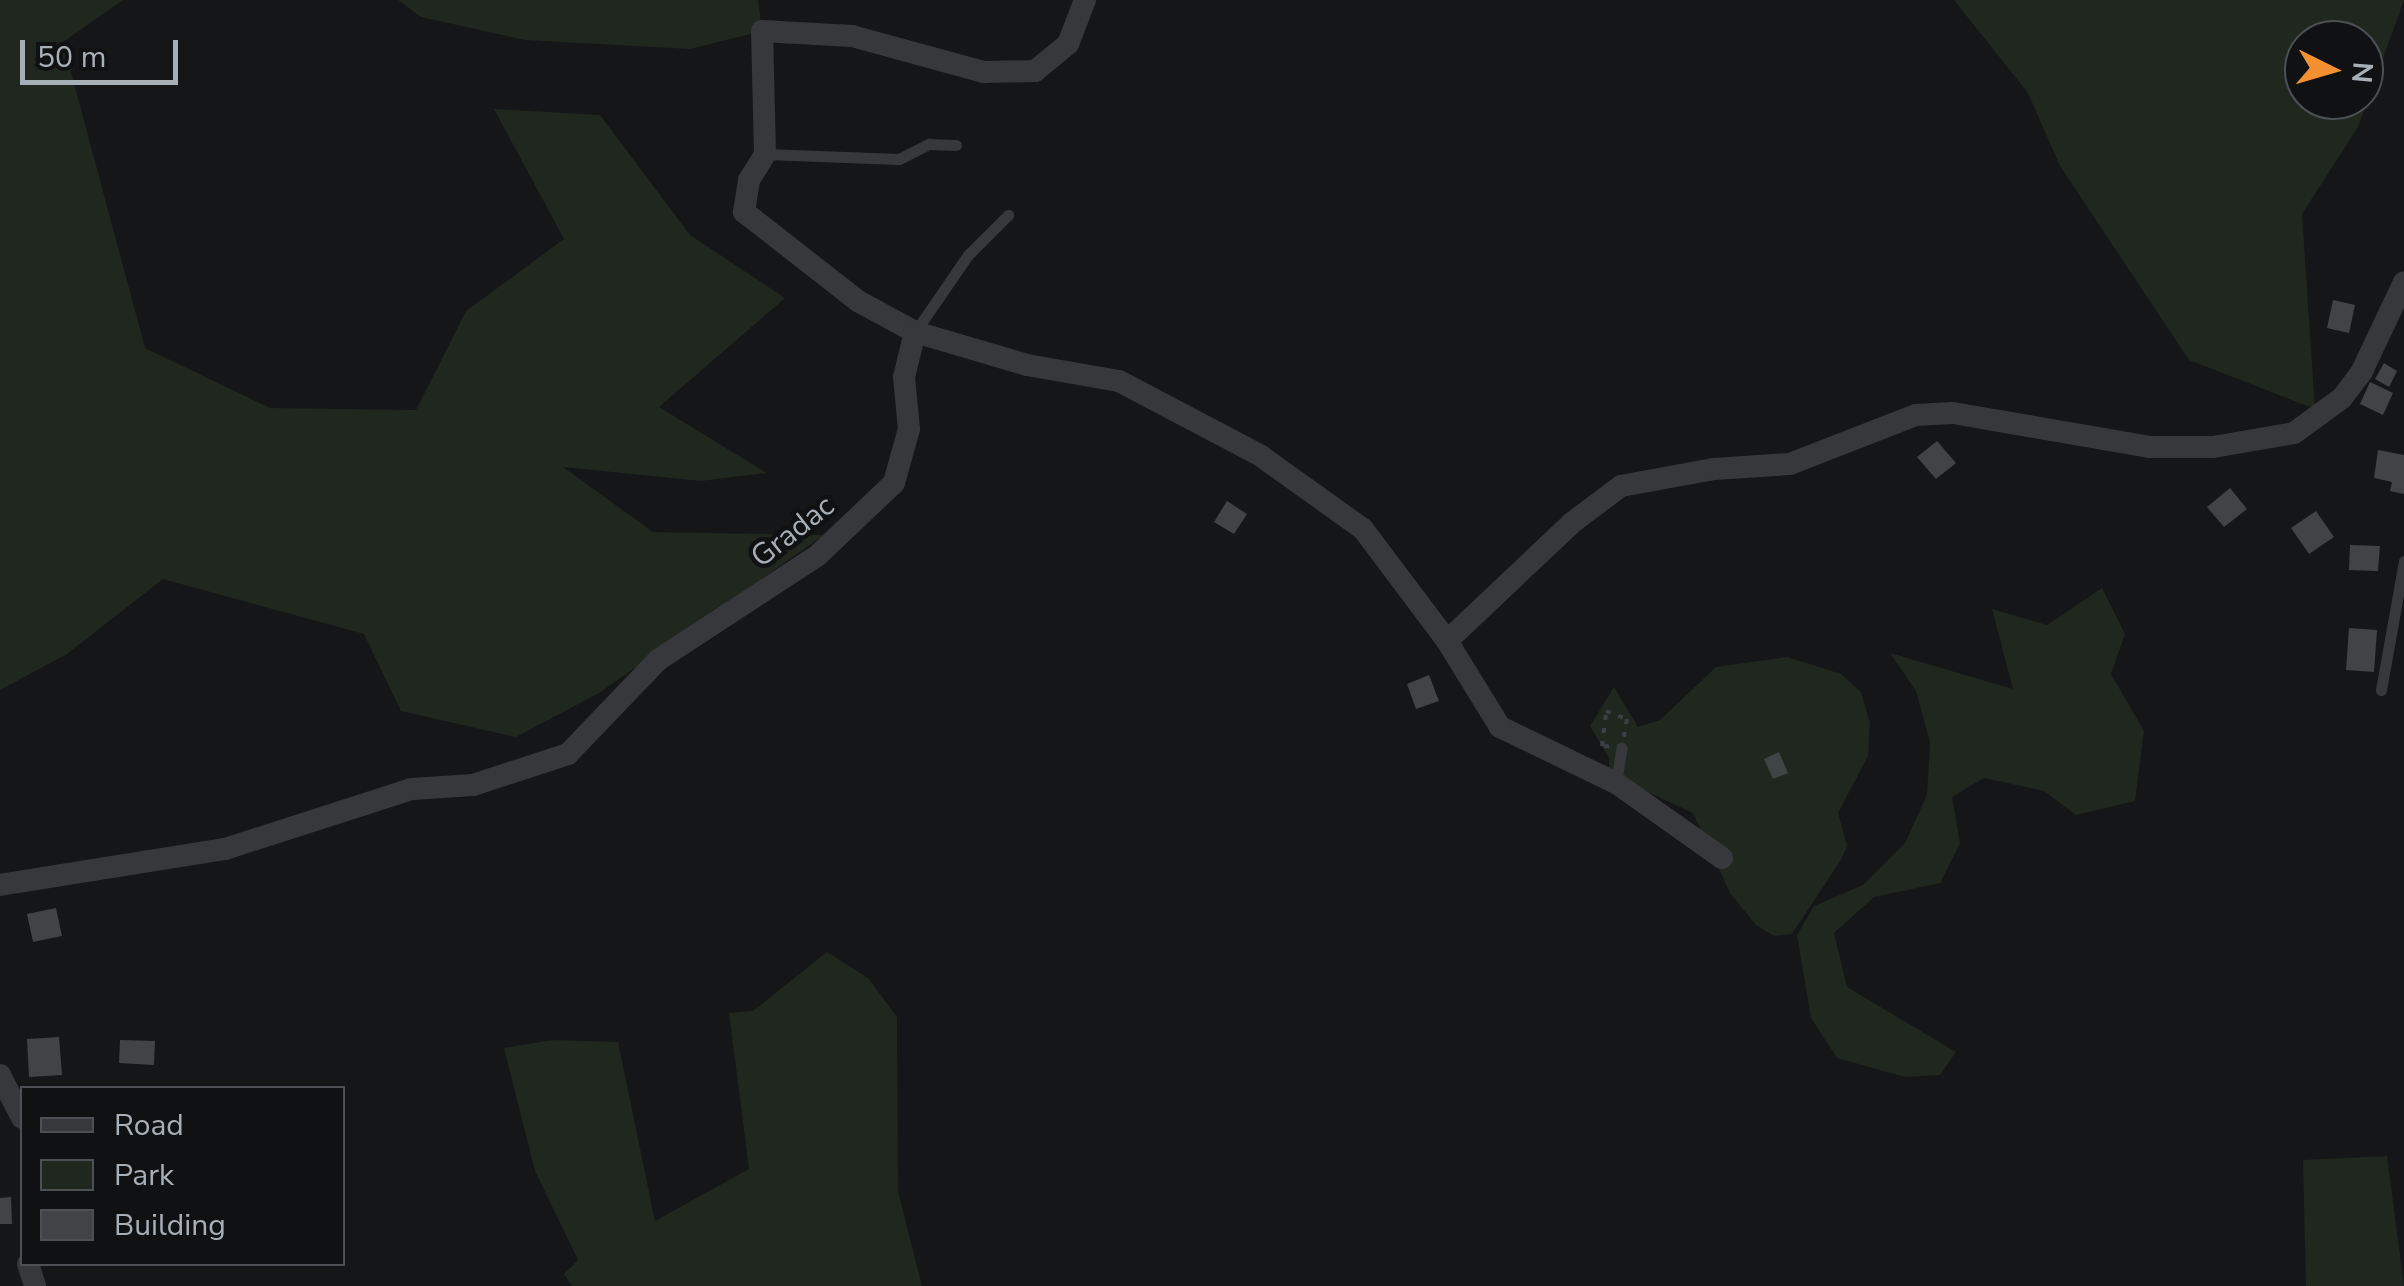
<!DOCTYPE html>
<style>
body{margin:0}
#map{position:relative;width:2404px;height:1286px;overflow:hidden;background:#151617;font-family:"Nunito Sans",sans-serif}
div>[style]{position:absolute}
.green>*{inset:0;background:#20271f}
.building>*{inset:0;background:#414447}
.path>*{height:4px;margin-top:-2px;transform-origin:0;background:repeating-linear-gradient(90deg,#3c3f43 0 5px,transparent 0 13px)}
.service>*{height:11px;margin:-5.5px;padding:0 5.5px;transform-origin:5.5px;border-radius:5.5px;background:#36383c}
.minor>*{height:22px;margin:-11px;padding:0 11px;transform-origin:11px;border-radius:11px;background:#36383c}
span{translate:-50% -50%;white-space:nowrap;text-align:center;line-height:1.15;-webkit-text-stroke:9px #101112;paint-order:stroke}
.street-label{font-size:30px;color:#a7afb7}
.legend{position:absolute;left:20px;top:1086px;width:325px;height:180px;box-sizing:border-box;background:#101112;border:2px solid #4c5054;margin:0;padding:12px 18px;list-style:none;font-size:30px;color:#a7afb7}
.legend li{display:flex;align-items:center;gap:20px;height:50px}
.legend b{width:50px;border:2px solid #4c5054}
.north{position:absolute;left:2284px;top:20px;width:100px;height:100px;box-sizing:border-box;background:#101112;border:2px solid #4c5054;border-radius:50%;rotate:95deg;font-size:28px;font-weight:700;line-height:40px;text-align:center;color:#a7afb7}
.north::after{content:'';display:block;margin:auto;width:35px;height:45px;background:#f39132;clip-path:polygon(50% 0,100% 100%,50% 72%,0 100%)}
.scale{position:absolute;left:20px;top:40px;width:158px;height:45px;box-sizing:border-box;border:5px solid #a7afb7;border-top:0;padding-left:12px;font-size:30px;line-height:35px;white-space:nowrap;color:#a7afb7;-webkit-text-stroke:8px #101112;paint-order:stroke}
</style>
<div id="map">
<div class="green">
<i style="clip-path:polygon(0 0,123px 0,63px 42px,145px 348px,270px 408px,416px 410px,466px 311px,564px 239px,494px 109px,600px 115px,690px 235px,785px 298px,659px 407px,767px 473px,701px 481px,563px 467px,653px 532px,824px 535px,599px 693px,516px 737px,401px 711px,364px 634px,163px 579px,67px 654px,0 690px)"></i>
<i style="clip-path:polygon(398px 0,758px 0,762px 31px,690px 49px,525px 40px,421px 17px)"></i>
<i style="clip-path:polygon(evenodd,1954px 0,2404px 0,2358px 127px,2302px 214px,2315px 409px,2189px 360px,2060px 166px,2028px 93px,1954px 0,2304px 40px,2364px 40px,2364px 100px,2304px 100px,2304px 40px)"></i>
<i style="clip-path:polygon(2102px 588px,2125px 634px,2111px 674px,2144px 731px,2135px 801px,2076px 815px,2044px 791px,1984px 778px,1952px 797px,1960px 843px,1940px 883px,1874px 897px,1834px 933px,1847px 987px,1956px 1052px,1940px 1075px,1905px 1077px,1837px 1058px,1811px 1018px,1797px 935px,1814px 906px,1863px 885px,1905px 843px,1927px 795px,1930px 742px,1916px 691px,1890px 653px,2013px 689px,1992px 609px,2047px 625px)"></i>
<i style="clip-path:polygon(1787px 657px,1841px 674px,1861px 692px,1870px 723px,1868px 756px,1838px 813px,1847px 846px,1841px 860px,1792px 934px,1774px 936px,1756px 925px,1730px 893px,1693px 813px,1609px 774px,1609px 758px,1590px 726px,1614px 687px,1638px 727px,1660px 720px,1716px 667px)"></i>
<i style="clip-path:polygon(827px 952px,868px 978px,897px 1017px,898px 1191px,922px 1286px,572px 1286px,564px 1274px,578px 1260px,535px 1171px,504px 1048px,553px 1040px,618px 1042px,655px 1221px,749px 1169px,729px 1013px,753px 1011px)"></i>
<i style="clip-path:polygon(2387px 1156px,2404px 1286px,2306px 1286px,2303px 1160px)"></i>
</div>
<div class="building">
<i style="clip-path:polygon(2333px 300px,2355px 305px,2349px 333px,2327px 328px)"></i>
<i style="clip-path:polygon(2384px 363px,2397px 371px,2389px 387px,2375px 379px)"></i>
<i style="clip-path:polygon(2370px 382px,2393px 393px,2383px 415px,2360px 404px)"></i>
<i style="clip-path:polygon(1937px 441px,1956px 463px,1936px 479px,1917px 457px)"></i>
<i style="clip-path:polygon(2378px 450px,2404px 455px,2404px 494px,2390px 491px,2392px 482px,2374px 478px)"></i>
<i style="clip-path:polygon(2230px 488px,2247px 509px,2224px 527px,2207px 507px)"></i>
<i style="clip-path:polygon(1227px 501px,1247px 514px,1234px 534px,1214px 522px)"></i>
<i style="clip-path:polygon(2316px 511px,2334px 537px,2309px 554px,2291px 528px)"></i>
<i style="clip-path:polygon(2350px 545px,2380px 546px,2378px 571px,2349px 570px)"></i>
<i style="clip-path:polygon(2349px 628px,2377px 630px,2374px 672px,2346px 670px)"></i>
<i style="clip-path:polygon(1429px 675px,1439px 701px,1416px 709px,1407px 684px)"></i>
<i style="clip-path:polygon(1779px 752px,1788px 773px,1773px 779px,1764px 759px)"></i>
<i style="clip-path:polygon(56px 908px,62px 936px,33px 942px,27px 914px)"></i>
<i style="clip-path:polygon(59px 1037px,62px 1075px,29px 1077px,27px 1039px)"></i>
<i style="clip-path:polygon(120px 1040px,155px 1041px,154px 1065px,119px 1063px)"></i>
<i style="clip-path:polygon(11px 1197px,12px 1224px,0 1224px,0 1198px)"></i>
</div>
<div class="path">
<i style="left:1606px;top:711px;width:22px;rotate:21deg"></i>
<i style="left:1627px;top:719px;width:28px;rotate:100deg"></i>
<i style="left:1622px;top:747px;width:20px;rotate:-177deg"></i>
<i style="left:1602px;top:746px;width:35px;rotate:-83deg"></i>
</div>
<div class="service">
<i style="left:765px;top:154px;width:134px;rotate:2.1deg"></i>
<i style="left:899px;top:159px;width:34px;rotate:-27deg"></i>
<i style="left:929px;top:144px;width:27px;rotate:2deg"></i>
<i style="left:915px;top:332px;width:93px;rotate:-55.5deg"></i>
<i style="left:968px;top:255px;width:57px;rotate:-45deg"></i>
<i style="left:2381px;top:690px;width:131px;rotate:-79.9deg"></i>
<i style="left:1616px;top:783px;width:36px;rotate:-81deg"></i>
</div>
<div class="minor">
<i style="left:915px;top:332px;width:65px;rotate:-151.5deg"></i>
<i style="left:858px;top:301px;width:145px;rotate:-142deg"></i>
<i style="left:744px;top:212px;width:32px;rotate:-81deg"></i>
<i style="left:749px;top:180px;width:31px;rotate:-58deg"></i>
<i style="left:765px;top:154px;width:123px;rotate:-91.4deg"></i>
<i style="left:762px;top:31px;width:90px;rotate:3.2deg"></i>
<i style="left:852px;top:36px;width:137px;rotate:15.3deg"></i>
<i style="left:984px;top:72px;width:51px;rotate:-1.1deg"></i>
<i style="left:1035px;top:71px;width:43px;rotate:-39.3deg"></i>
<i style="left:1068px;top:44px;width:47px;rotate:-68.9deg"></i>
<i style="left:1722px;top:858px;width:130px;rotate:-144.7deg"></i>
<i style="left:1616px;top:783px;width:129px;rotate:-154.2deg"></i>
<i style="left:1500px;top:727px;width:101px;rotate:-121.6deg"></i>
<i style="left:1447px;top:641px;width:173px;rotate:-43.4deg"></i>
<i style="left:1573px;top:522px;width:60px;rotate:-36.9deg"></i>
<i style="left:1621px;top:486px;width:95px;rotate:-10.4deg"></i>
<i style="left:1714px;top:469px;width:76px;rotate:-3.8deg"></i>
<i style="left:1790px;top:464px;width:135px;rotate:-21.3deg"></i>
<i style="left:1916px;top:415px;width:37px;rotate:-3deg"></i>
<i style="left:1953px;top:413px;width:199px;rotate:9.8deg"></i>
<i style="left:2149px;top:447px;width:64px"></i>
<i style="left:2213px;top:447px;width:82px;rotate:-9.8deg"></i>
<i style="left:2294px;top:433px;width:59px;rotate:-36.1deg"></i>
<i style="left:2342px;top:398px;width:34px;rotate:-53deg"></i>
<i style="left:2362px;top:371px;width:98px;rotate:-64.7deg"></i>
<i style="left:0;top:885px;width:228px;rotate:-9.1deg"></i>
<i style="left:225px;top:849px;width:196px;rotate:-17.8deg"></i>
<i style="left:412px;top:789px;width:61px;rotate:-3.8deg"></i>
<i style="left:473px;top:785px;width:100px;rotate:-18.1deg"></i>
<i style="left:568px;top:754px;width:130px;rotate:-46.2deg"></i>
<i style="left:658px;top:660px;width:190px;rotate:-33.2deg"></i>
<i style="left:817px;top:556px;width:106px;rotate:-43.5deg"></i>
<i style="left:894px;top:483px;width:56px;rotate:-74.5deg"></i>
<i style="left:909px;top:429px;width:52px;rotate:-95.5deg"></i>
<i style="left:904px;top:377px;width:46px;rotate:-76.3deg"></i>
<i style="left:915px;top:332px;width:117px;rotate:16.4deg"></i>
<i style="left:1027px;top:365px;width:93px;rotate:9.9deg"></i>
<i style="left:1119px;top:381px;width:161px;rotate:27.8deg"></i>
<i style="left:1261px;top:456px;width:125px;rotate:35.6deg"></i>
<i style="left:1363px;top:529px;width:140px;rotate:53.1deg"></i>
<i style="left:0;top:1075px;width:48px;rotate:62.9deg"></i>
<i style="left:28px;top:1264px;width:23px;rotate:72deg"></i>
</div>
<div class="street-label">
<span style="left:793px;top:532px;rotate:-38deg">Gradac</span>
</div>
<ul class="legend">
<li><b style="height:12px;background:#36383c"></b>Road</li>
<li><b style="height:28px;background:#20271f"></b>Park</li>
<li><b style="height:28px;background:#414447"></b>Building</li>
</ul>
<div class="north">N</div>
<div class="scale">50 m</div>
</div>
